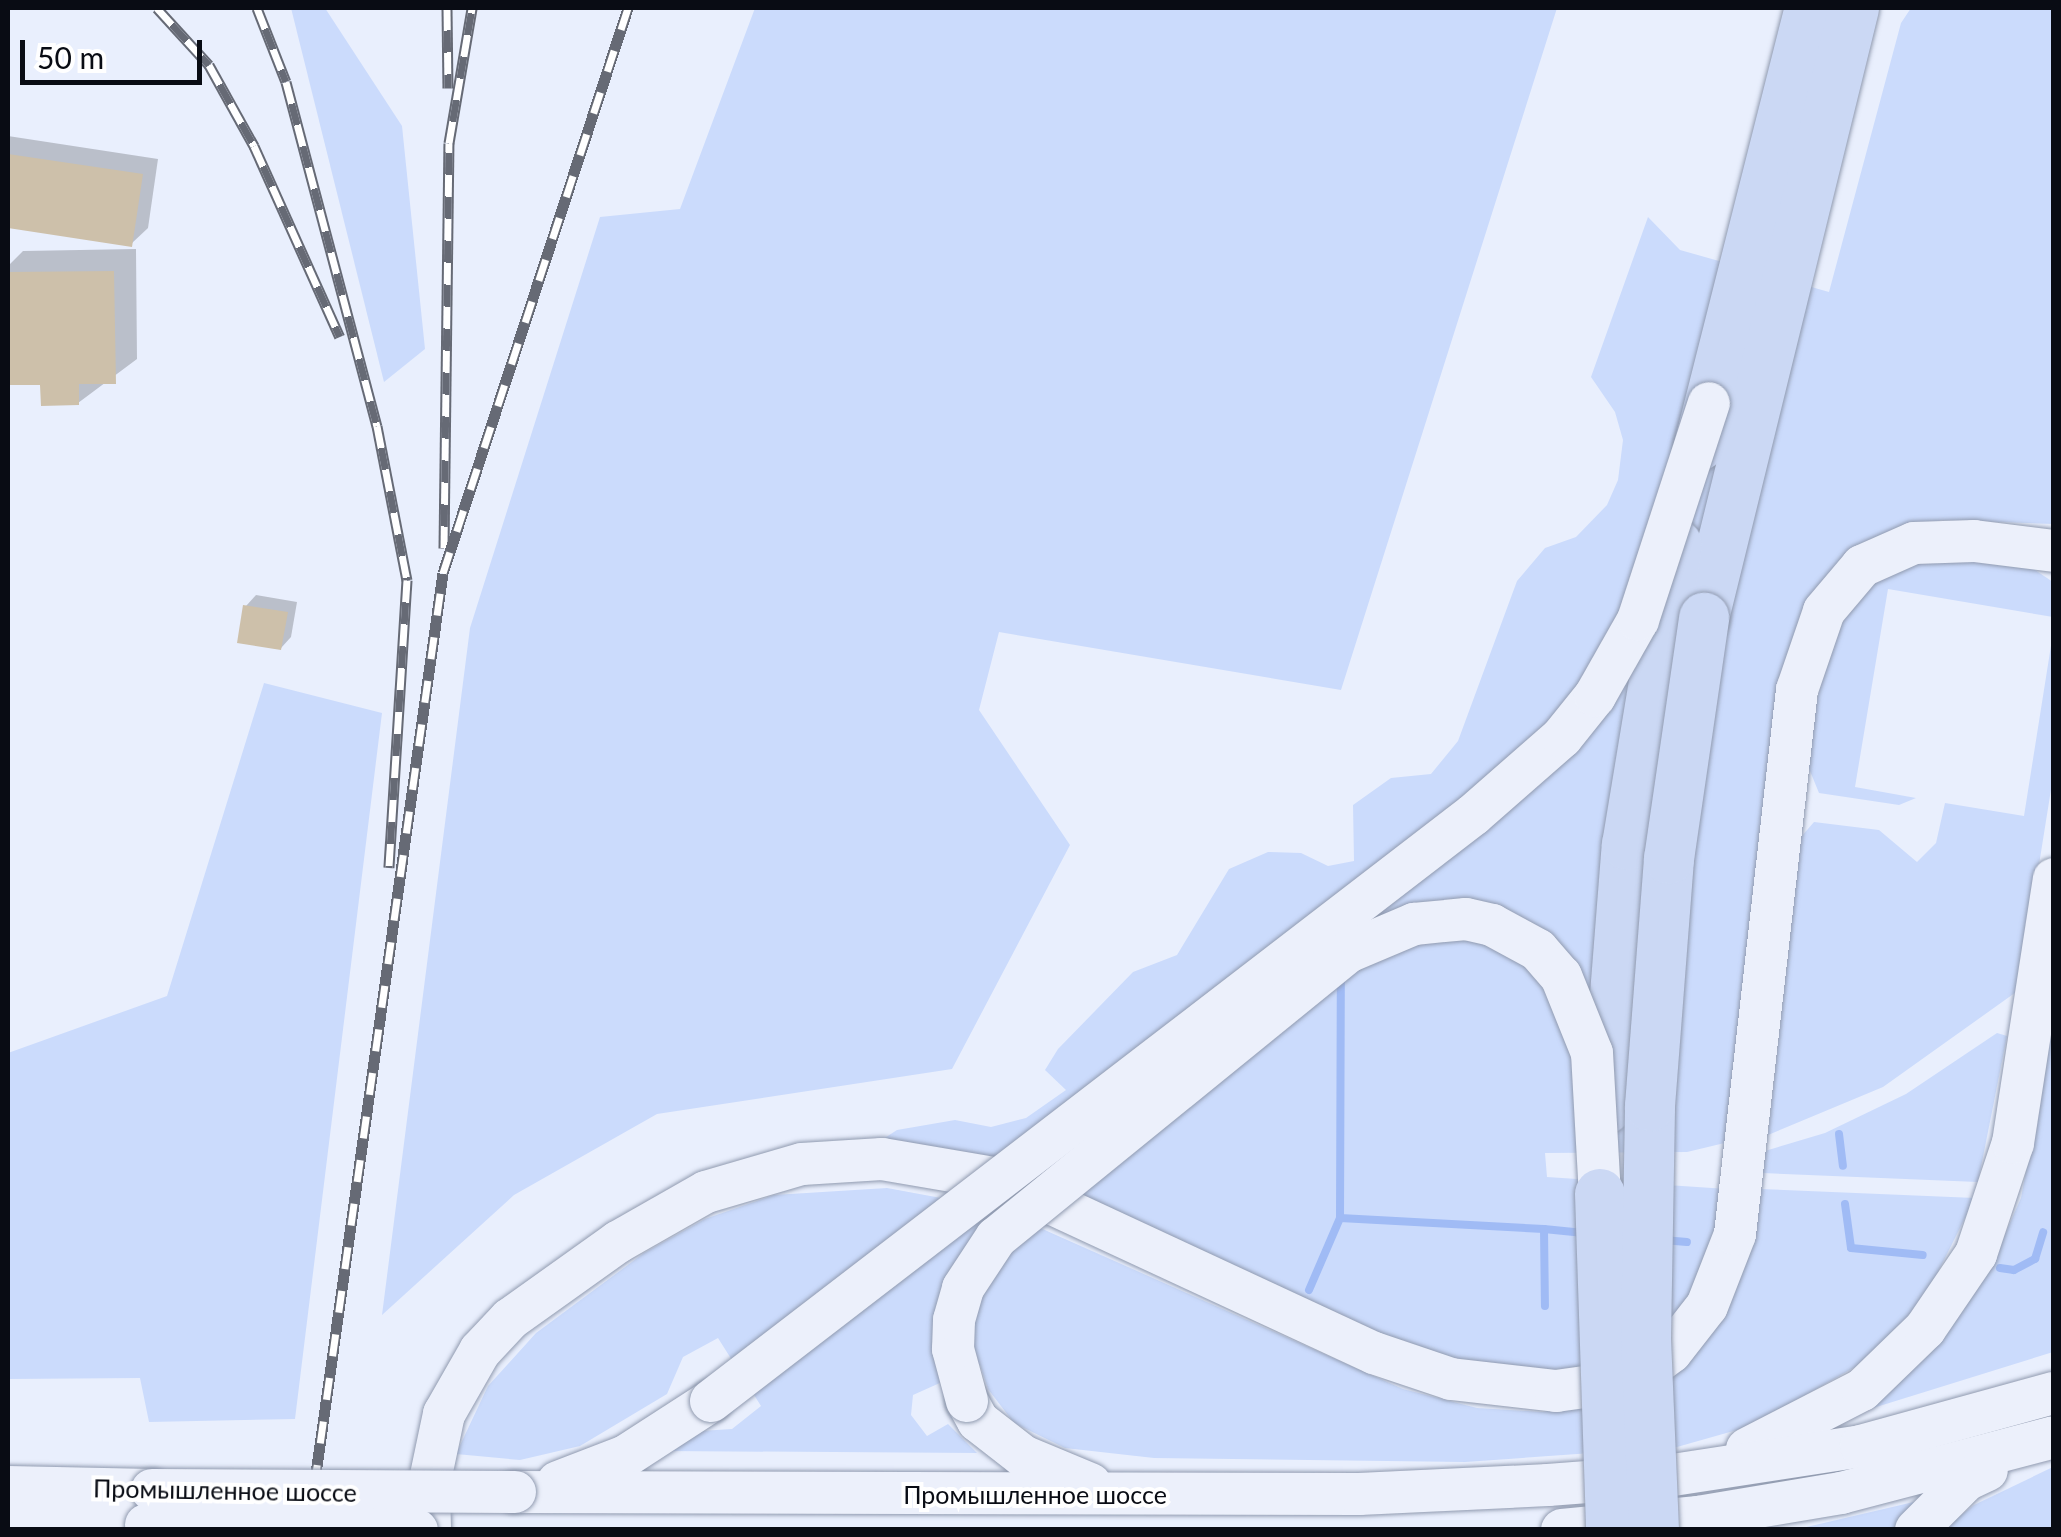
<!DOCTYPE html>
<meta charset="utf-8">
<style>
body{margin:0}
#map{position:relative;width:2061px;height:1537px;overflow:hidden;background:#e9effd;font-family:Lato,sans-serif}
div>[style]{position:absolute}
.green>*{inset:0;background:#cbdbfc}
.shadow>*{inset:0;background:#0003}
.stream>*{height:8px;margin:-4px;padding:0 4px;transform-origin:4px;border-radius:4px;background:#a0bbf5}
.building>*{inset:0;background:#cdc0aa}
.roads{filter:drop-shadow(0 0 2px #909aaf) drop-shadow(0 0 2px #909aaf)}
.secondary>*{height:42px;margin:-21px;padding:0 21px;transform-origin:21px;border-radius:21px;background:#ecf0fb}
.trunk>*{height:50px;margin:-25px;padding:0 25px;transform-origin:25px;border-radius:25px;background:#cbd8f4}
.rail>*{height:11px;margin-top:-5.5px;transform-origin:0;background:repeating-linear-gradient(90deg,#fff 0 22px,#666a75 0 44px);box-sizing:border-box;border-block:2px solid #666a75}
.bridges{filter:drop-shadow(0 0 2px #909aaf) drop-shadow(0 0 2px #909aaf)}
.secondary-bridge>*{height:42px;margin:-21px;padding:0 21px;transform-origin:21px;border-radius:21px;background:#ecf0fb}
.trunk-bridge>*{height:50px;margin:-25px;padding:0 25px;transform-origin:25px;border-radius:25px;background:#cbd8f4}
span{translate:-50% -50%;white-space:nowrap;text-align:center;line-height:1.15;-webkit-text-stroke:8px #fff;paint-order:stroke}
.street-label{font-size:25px;color:#090c14}
.frame{position:absolute;inset:0;border:10px solid #090c14;pointer-events:none}
.scale{position:absolute;left:20px;top:40px;width:182px;height:45px;box-sizing:border-box;border:5px solid #090c14;border-top:0;padding-left:12px;font-size:30px;line-height:35px;white-space:nowrap;color:#090c14;-webkit-text-stroke:8px #fff;paint-order:stroke}
</style>
<div id="map">
<div class="green">
<i style="clip-path:polygon(291px 8px,325px 8px,402px 126px,425px 349px,384px 382px)"></i>
<i style="clip-path:polygon(755px 8px,1557px 8px,1341px 690px,999px 632px,979px 710px,1070px 845px,952px 1069px,657px 1114px,514px 1195px,382px 1315px,470px 628px,600px 217px,680px 209px)"></i>
<i style="clip-path:polygon(1911px 8px,2053px 8px,2053px 524px,1941px 520px,1880px 538px,1812px 599px,1733px 1141px,1687px 1152px,1545px 1153px,1547px 1177px,1727px 1189px,1725px 1211px,1681px 1317px,1583px 1366px,1547px 1371px,1451px 1362px,880px 1141px,897px 1130px,955px 1120px,991px 1127px,1026px 1118px,1066px 1090px,1045px 1070px,1058px 1049px,1133px 972px,1177px 955px,1229px 869px,1268px 852px,1301px 853px,1328px 866px,1354px 861px,1353px 805px,1391px 778px,1431px 774px,1458px 741px,1517px 581px,1545px 548px,1576px 537px,1607px 505px,1618px 480px,1623px 440px,1615px 412px,1591px 377px,1648px 217px,1680px 250px,1829px 292px,1901px 23px)"></i>
<i style="clip-path:polygon(1922px 561px,2023px 562px,2053px 582px,2053px 617px,1888px 589px,1855px 787px,1916px 798px,1899px 805px,1819px 793px,1808px 766px,1813px 724px,1823px 670px,1849px 607px,1868px 586px)"></i>
<i style="clip-path:polygon(2053px 633px,2053px 777px,2019px 990px,1883px 1087px,1768px 1135px,1801px 837px,1814px 822px,1879px 830px,1917px 862px,1936px 843px,1945px 803px,2024px 816px)"></i>
<i style="clip-path:polygon(264px 683px,382px 713px,295px 1419px,149px 1422px,140px 1378px,8px 1379px,8px 1053px,167px 996px)"></i>
<i style="clip-path:polygon(2053px 1023px,2053px 1352px,1857px 1413px,1934px 1347px,1990px 1268px,2021px 1198px)"></i>
<i style="clip-path:polygon(1997px 1033px,2007px 1036px,1978px 1182px,1763px 1173px,1765px 1151px,1825px 1133px,1906px 1094px)"></i>
<i style="clip-path:polygon(887px 1188px,995px 1208px,1403px 1389px,1477px 1408px,1543px 1412px,1629px 1390px,1760px 1189px,1975px 1198px,1923px 1302px,1862px 1363px,1751px 1426px,1677px 1447px,1465px 1462px,1154px 1458px,1065px 1448px,1014px 1423px,988px 1389px,980px 1365px,913px 1395px,911px 1415px,927px 1436px,948px 1424px,977px 1453px,666px 1451px,701px 1431px,732px 1429px,761px 1406px,718px 1338px,683px 1357px,667px 1394px,580px 1446px,520px 1460px,456px 1454px,488px 1386px,536px 1333px,644px 1253px,705px 1219px,774px 1195px)"></i>
<i style="clip-path:polygon(2053px 1467px,2053px 1529px,1942px 1530px,1974px 1505px)"></i>
<i style="clip-path:polygon(1918px 1501px,1897px 1529px,1798px 1529px)"></i>
</div>
<div class="shadow">
<i style="clip-path:polygon(8px 136px,158px 159px,148px 228px,131px 244px,8px 225px)"></i>
<i style="clip-path:polygon(136px 249px,137px 359px,78px 403px,42px 382px,8px 383px,8px 266px,23px 251px)"></i>
<i style="clip-path:polygon(256px 595px,297px 602px,291px 637px,281px 648px,246px 606px)"></i>
</div>
<div class="stream">
<i style="left:1839px;top:1134px;width:32px;rotate:83deg"></i>
<i style="left:1845px;top:1204px;width:44px;rotate:82.2deg"></i>
<i style="left:1851px;top:1248px;width:72px;rotate:5.6deg"></i>
<i style="left:1340px;top:1218px;width:204px;rotate:3.1deg"></i>
<i style="left:1544px;top:1229px;width:77px;rotate:89.3deg"></i>
<i style="left:1544px;top:1229px;width:40px;rotate:5.7deg"></i>
<i style="left:1663px;top:1240px;width:24px;rotate:5deg"></i>
<i style="left:2000px;top:1268px;width:14px;rotate:8deg"></i>
<i style="left:2014px;top:1270px;width:24px;rotate:-28deg"></i>
<i style="left:2035px;top:1259px;width:28px;rotate:-73deg"></i>
<i style="left:1309px;top:1290px;width:78px;rotate:-66.7deg"></i>
<i style="left:1340px;top:1218px;width:242px;rotate:-89.8deg"></i>
</div>
<div class="building">
<i style="clip-path:polygon(8px 154px,143px 174px,132px 247px,8px 228px)"></i>
<i style="clip-path:polygon(114px 271px,116px 384px,79px 384px,79px 405px,41px 406px,40px 385px,8px 385px,8px 272px)"></i>
<i style="clip-path:polygon(243px 605px,288px 612px,281px 650px,237px 643px)"></i>
</div>
<div class="roads">
<div class="secondary">
<i style="left:967px;top:1401px;width:23px;rotate:61deg"></i>
<i style="left:978px;top:1421px;width:57px;rotate:37.9deg"></i>
<i style="left:1023px;top:1456px;width:73px;rotate:22.7deg"></i>
<i style="left:1747px;top:1449px;width:129px;rotate:-27.2deg"></i>
<i style="left:1862px;top:1390px;width:88px;rotate:-44.1deg"></i>
<i style="left:1925px;top:1329px;width:91px;rotate:-55.8deg"></i>
<i style="left:1976px;top:1254px;width:117px;rotate:-71.6deg"></i>
<i style="left:2013px;top:1143px;width:267px;rotate:-81.2deg"></i>
<i style="left:558px;top:1482px;width:73px;rotate:-20.9deg"></i>
<i style="left:626px;top:1456px;width:101px;rotate:-32.9deg"></i>
<i style="left:8px;top:1487px;width:144px;rotate:1.2deg"></i>
<i style="left:515px;top:1492px;width:844px;rotate:0.14deg"></i>
<i style="left:1359px;top:1494px;width:189px;rotate:-2.7deg"></i>
<i style="left:1548px;top:1485px;width:118px;rotate:-4.4deg"></i>
<i style="left:1666px;top:1476px;width:197px;rotate:-8.7deg"></i>
<i style="left:1861px;top:1446px;width:200px;rotate:-15.4deg"></i>
<i style="left:8px;top:1523px;width:138px;rotate:0.8deg"></i>
<i style="left:430px;top:1529px;width:44px;rotate:-91.3deg"></i>
<i style="left:429px;top:1485px;width:73px;rotate:-78.1deg"></i>
<i style="left:444px;top:1414px;width:73px;rotate:-60.3deg"></i>
<i style="left:480px;top:1351px;width:44px;rotate:-46.8deg"></i>
<i style="left:510px;top:1319px;width:133px;rotate:-35.5deg"></i>
<i style="left:618px;top:1242px;width:101px;rotate:-29.6deg"></i>
<i style="left:706px;top:1192px;width:100px;rotate:-16.3deg"></i>
<i style="left:802px;top:1164px;width:80px;rotate:-3.6deg"></i>
<i style="left:882px;top:1159px;width:119px;rotate:9.7deg"></i>
<i style="left:999px;top:1179px;width:413px;rotate:24.9deg"></i>
<i style="left:1374px;top:1353px;width:81px;rotate:18.7deg"></i>
<i style="left:1451px;top:1379px;width:106px;rotate:6.5deg"></i>
<i style="left:1556px;top:1391px;width:65px;rotate:-8deg"></i>
<i style="left:1620px;top:1382px;width:30px;rotate:-24deg"></i>
<i style="left:1647px;top:1370px;width:30px;rotate:-37deg"></i>
<i style="left:1671px;top:1352px;width:58px;rotate:-52deg"></i>
<i style="left:1707px;top:1306px;width:77px;rotate:-68.7deg"></i>
<i style="left:1735px;top:1234px;width:548px;rotate:-83.5deg"></i>
<i style="left:1797px;top:690px;width:83px;rotate:-71.1deg"></i>
<i style="left:1824px;top:611px;width:59px;rotate:-49.8deg"></i>
<i style="left:1862px;top:566px;width:57px;rotate:-23.9deg"></i>
<i style="left:1914px;top:543px;width:60px;rotate:-1.9deg"></i>
<i style="left:1974px;top:541px;width:81px;rotate:7.1deg"></i>
<i style="left:1562px;top:1530px;width:137px;rotate:-5.5deg"></i>
<i style="left:1698px;top:1517px;width:145px;rotate:-9.5deg"></i>
<i style="left:1841px;top:1493px;width:220px;rotate:-14.7deg"></i>
<i style="left:1916px;top:1530px;width:71px;rotate:-45deg"></i>
<i style="left:1966px;top:1480px;width:23px;rotate:-25deg"></i>
</div>
<div class="trunk">
<i style="left:1699px;top:446px;width:452px;rotate:-75.8deg"></i>
<i style="left:1704px;top:618px;width:628px;rotate:-76.18deg"></i>
<i style="left:1606px;top:1109px;width:265px;rotate:-85.5deg"></i>
<i style="left:1627px;top:845px;width:305px;rotate:-80.6deg"></i>
</div>
</div>
<div class="rail">
<i style="left:157px;top:8px;width:77px;rotate:47.6deg"></i>
<i style="left:209px;top:65px;width:93px;rotate:60.9deg"></i>
<i style="left:254px;top:146px;width:209px;rotate:65.8deg"></i>
<i style="left:257px;top:8px;width:79px;rotate:68.6deg"></i>
<i style="left:286px;top:82px;width:356px;rotate:75.2deg"></i>
<i style="left:377px;top:426px;width:157px;rotate:79deg"></i>
<i style="left:407px;top:580px;width:288px;rotate:93.6deg"></i>
<i style="left:447px;top:8px;width:80px;rotate:89.3deg"></i>
<i style="left:444px;top:548px;width:405px;rotate:-89.3deg"></i>
<i style="left:449px;top:143px;width:137px;rotate:-80.3deg"></i>
<i style="left:308px;top:1530px;width:966px;rotate:-81.97deg"></i>
<i style="left:443px;top:573px;width:595px;rotate:-71.87deg"></i>
</div>
<div class="bridges">
<div class="secondary-bridge">
<i style="left:711px;top:1401px;width:961px;rotate:-37.56deg"></i>
<i style="left:1473px;top:815px;width:118px;rotate:-41.2deg"></i>
<i style="left:1562px;top:737px;width:53px;rotate:-51.2deg"></i>
<i style="left:1595px;top:696px;width:87px;rotate:-60.5deg"></i>
<i style="left:1638px;top:620px;width:228px;rotate:-71.9deg"></i>
<i style="left:967px;top:1401px;width:54px;rotate:-105.1deg"></i>
<i style="left:953px;top:1349px;width:29px;rotate:-88deg"></i>
<i style="left:954px;top:1320px;width:33px;rotate:-74deg"></i>
<i style="left:963px;top:1288px;width:60px;rotate:-56.6deg"></i>
<i style="left:996px;top:1238px;width:454px;rotate:-39.1deg"></i>
<i style="left:1348px;top:952px;width:72px;rotate:-23deg"></i>
<i style="left:1414px;top:924px;width:52px;rotate:-5.5deg"></i>
<i style="left:1466px;top:919px;width:27px;rotate:13deg"></i>
<i style="left:1492px;top:925px;width:52px;rotate:28.5deg"></i>
<i style="left:1538px;top:950px;width:35px;rotate:49deg"></i>
<i style="left:1561px;top:976px;width:83px;rotate:68.1deg"></i>
<i style="left:1592px;top:1053px;width:141px;rotate:86.8deg"></i>
<i style="left:152px;top:1490px;width:363px;rotate:0.3deg"></i>
<i style="left:146px;top:1525px;width:271px;rotate:1.1deg"></i>
</div>
<div class="trunk-bridge">
<i style="left:1600px;top:1194px;width:336px;rotate:88.1deg"></i>
<i style="left:1654px;top:1530px;width:192px;rotate:-92.4deg"></i>
<i style="left:1646px;top:1338px;width:232px;rotate:-89deg"></i>
<i style="left:1650px;top:1106px;width:248px;rotate:-85.6deg"></i>
<i style="left:1669px;top:859px;width:244px;rotate:-81.7deg"></i>
</div>
</div>
<div class="street-label">
<span style="left:225px;top:1490px;rotate:1deg">Промышленное шоссе</span>
<span style="left:1035px;top:1494px">Промышленное шоссе</span>
</div>
<div class="frame"></div>
<div class="scale">50 m</div>
</div>
